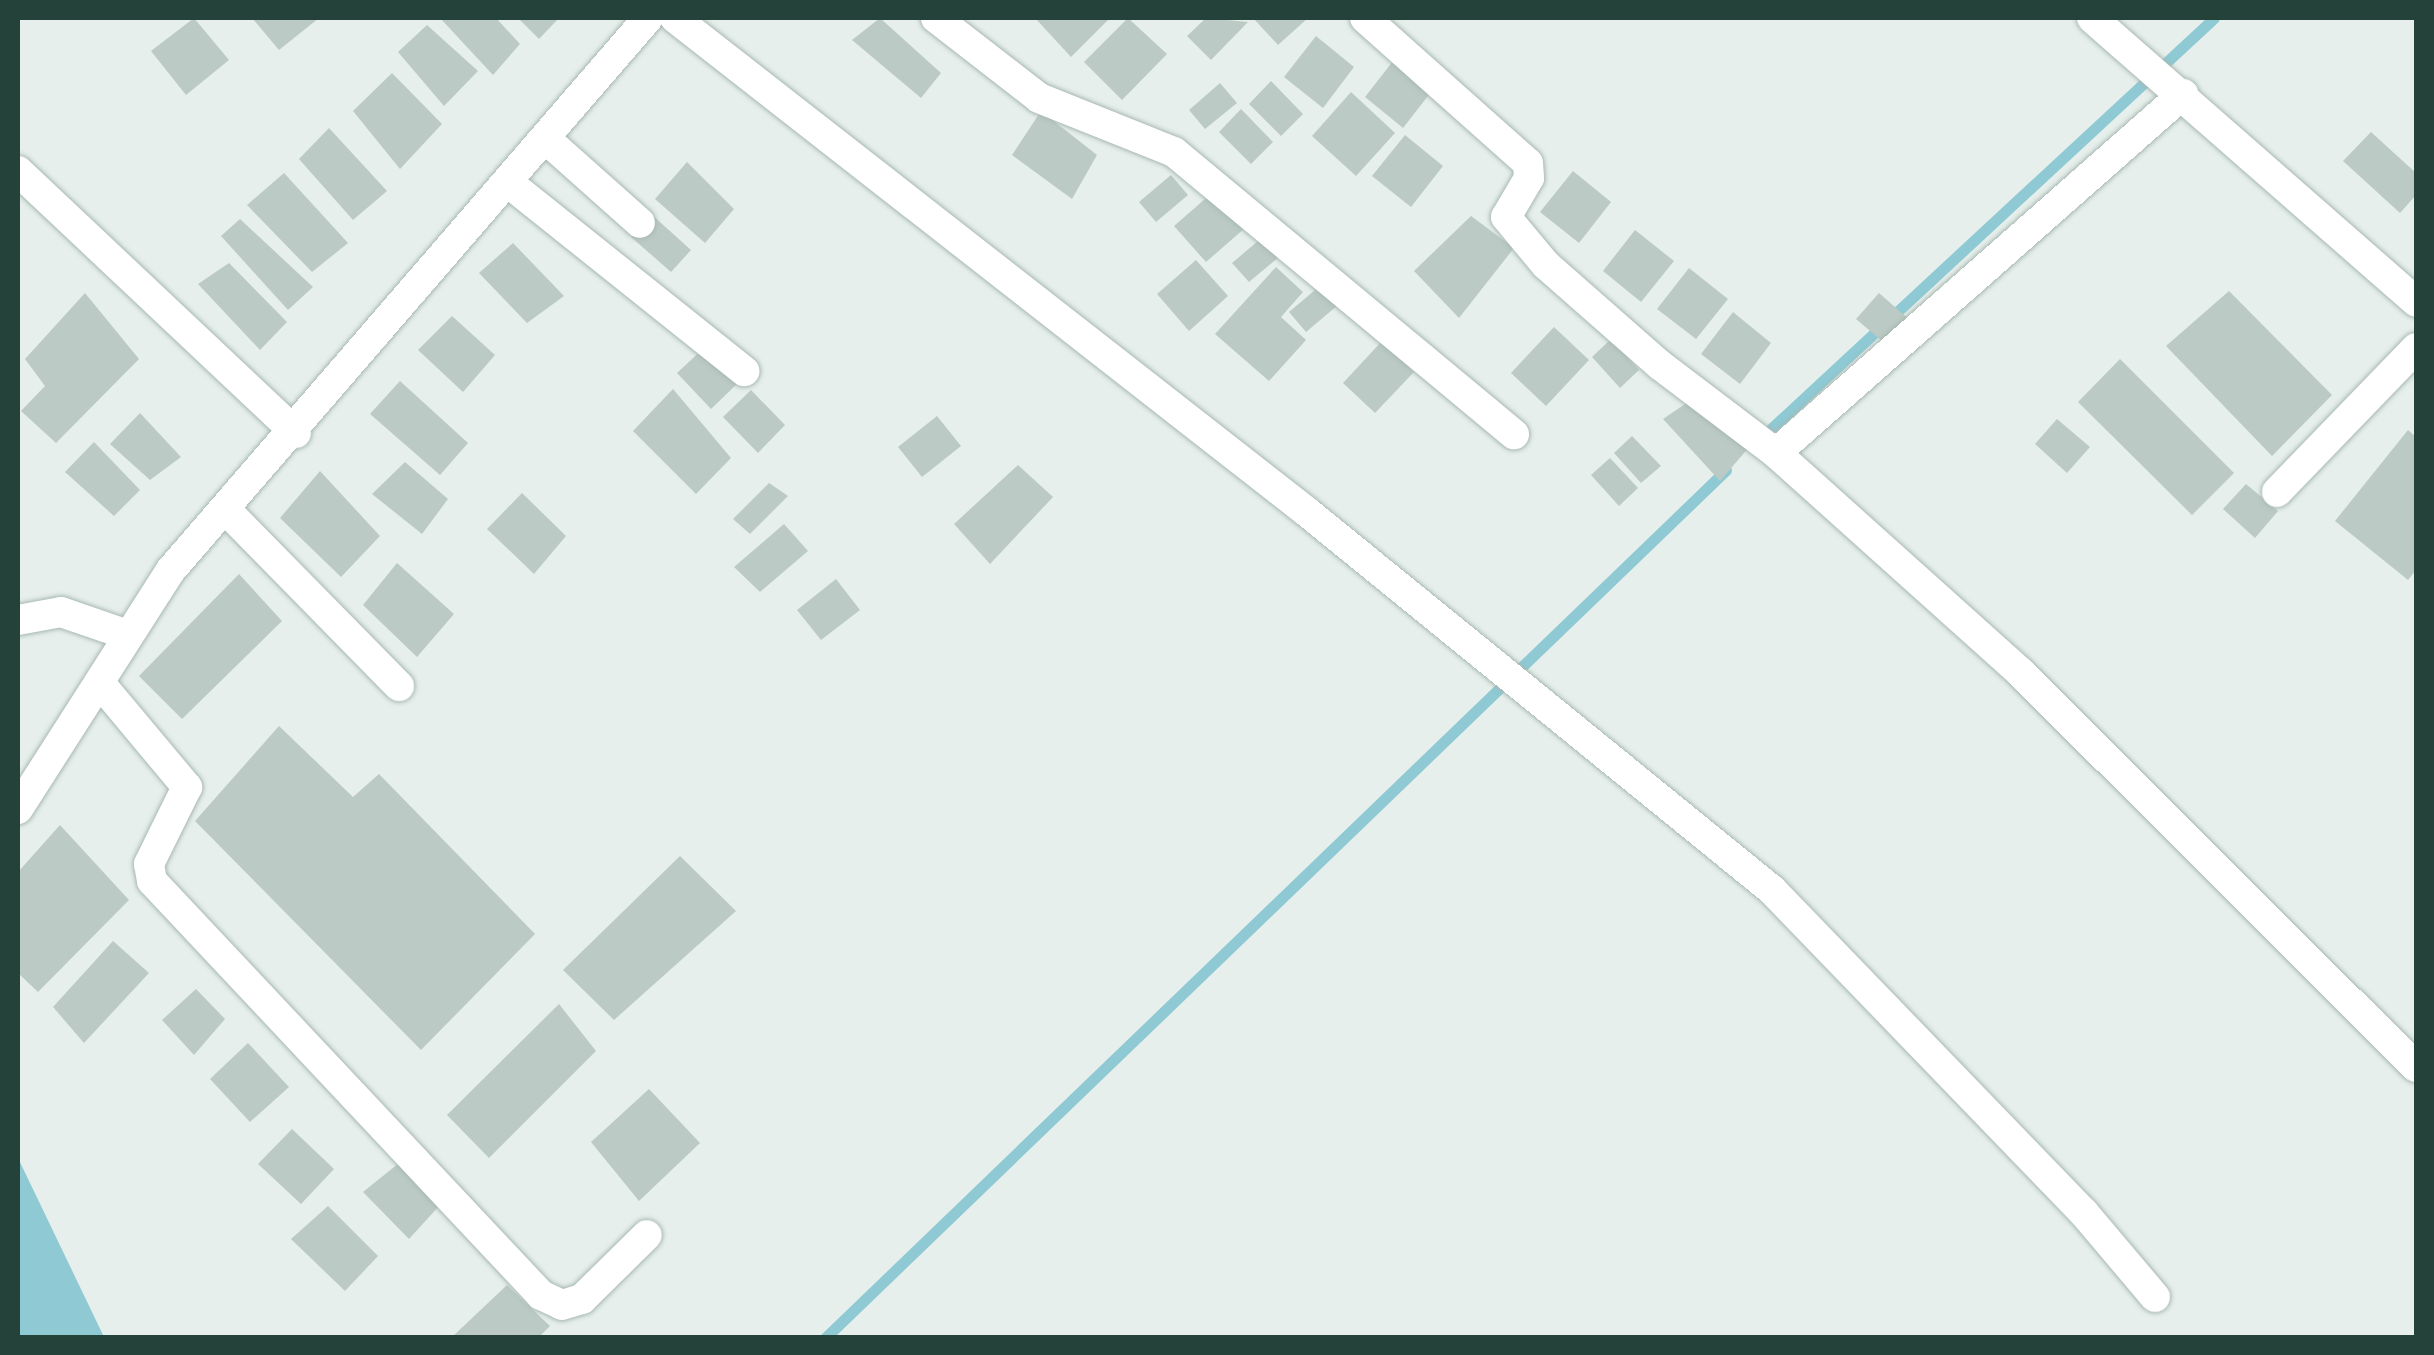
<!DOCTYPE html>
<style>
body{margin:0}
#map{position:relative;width:2434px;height:1355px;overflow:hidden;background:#e6efeb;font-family:Poppins,sans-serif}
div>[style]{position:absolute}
.water>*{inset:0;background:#8ec9d4}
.stream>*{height:11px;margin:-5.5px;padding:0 5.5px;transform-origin:5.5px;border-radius:5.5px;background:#8ec9d4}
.building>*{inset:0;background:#bbcac4}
.roads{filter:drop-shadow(0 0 2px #a8b8b2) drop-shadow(0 0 2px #a8b8b2)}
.minor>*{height:30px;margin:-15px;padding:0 15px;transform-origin:15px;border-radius:15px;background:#fff}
span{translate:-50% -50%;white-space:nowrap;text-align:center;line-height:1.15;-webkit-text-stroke:8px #f7fbf9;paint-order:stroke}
.frame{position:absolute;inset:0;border:20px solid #24423a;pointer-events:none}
</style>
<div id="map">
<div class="water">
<i style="clip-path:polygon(18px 1158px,104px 1337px,18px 1337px)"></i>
</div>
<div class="stream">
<i style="left:1762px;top:437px;width:616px;rotate:-42.83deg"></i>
<i style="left:825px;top:1338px;width:1251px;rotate:-43.93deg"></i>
</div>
<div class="building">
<i style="clip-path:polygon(194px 18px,229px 60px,186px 95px,151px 51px)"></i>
<i style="clip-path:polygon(252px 18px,319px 18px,279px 50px)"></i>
<i style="clip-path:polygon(440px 18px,496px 18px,520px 44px,493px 75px)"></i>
<i style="clip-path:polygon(518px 18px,559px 18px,539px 39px)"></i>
<i style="clip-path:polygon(880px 18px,941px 73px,921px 98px,852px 40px)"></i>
<i style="clip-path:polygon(1035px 18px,1110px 18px,1071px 57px)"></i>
<i style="clip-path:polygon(1128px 18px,1167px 54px,1122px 100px,1084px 62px)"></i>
<i style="clip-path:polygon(1206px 18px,1248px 22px,1211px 60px,1187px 36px)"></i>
<i style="clip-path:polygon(1253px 18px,1308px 18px,1278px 45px)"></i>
<i style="clip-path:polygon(427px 25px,478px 71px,444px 106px,398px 52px)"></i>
<i style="clip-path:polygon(1316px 36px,1354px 67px,1323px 108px,1284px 77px)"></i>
<i style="clip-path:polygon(1397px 56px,1435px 87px,1403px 128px,1365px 97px)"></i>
<i style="clip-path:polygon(392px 73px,442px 124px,400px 169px,353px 111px)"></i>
<i style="clip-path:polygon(1271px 81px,1303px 114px,1281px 136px,1249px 104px)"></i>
<i style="clip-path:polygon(1220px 83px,1237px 103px,1205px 129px,1189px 110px)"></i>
<i style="clip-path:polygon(1351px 92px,1395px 133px,1356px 176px,1312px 136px)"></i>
<i style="clip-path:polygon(1241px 109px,1273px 142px,1251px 164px,1219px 132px)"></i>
<i style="clip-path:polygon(1041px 111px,1097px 155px,1072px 199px,1012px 155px)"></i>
<i style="clip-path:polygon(329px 128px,387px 191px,353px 220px,299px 159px)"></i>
<i style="clip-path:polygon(2371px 132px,2416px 173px,2416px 195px,2400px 213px,2343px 161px)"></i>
<i style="clip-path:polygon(1405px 135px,1443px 166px,1411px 207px,1372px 176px)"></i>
<i style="clip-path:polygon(687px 162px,734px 209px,705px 243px,655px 199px)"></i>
<i style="clip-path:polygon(1573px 171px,1611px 202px,1579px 243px,1540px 212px)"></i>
<i style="clip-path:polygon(284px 173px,348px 243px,312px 272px,247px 205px)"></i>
<i style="clip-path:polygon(1171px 175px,1188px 195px,1156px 222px,1139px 202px)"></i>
<i style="clip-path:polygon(1213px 192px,1245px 228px,1206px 262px,1174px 226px)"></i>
<i style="clip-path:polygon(651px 214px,691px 250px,671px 272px,631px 237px)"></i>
<i style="clip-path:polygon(1471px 216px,1514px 248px,1459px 318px,1414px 271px)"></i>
<i style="clip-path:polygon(240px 219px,313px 287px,288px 310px,221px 236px)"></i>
<i style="clip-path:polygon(1635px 230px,1674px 261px,1641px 302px,1603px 271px)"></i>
<i style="clip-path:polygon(1264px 236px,1280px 256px,1249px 282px,1232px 263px)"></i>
<i style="clip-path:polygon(513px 243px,564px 296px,527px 323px,479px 273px)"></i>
<i style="clip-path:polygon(1196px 260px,1228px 296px,1189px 331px,1157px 294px)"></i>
<i style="clip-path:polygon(229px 263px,287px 322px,260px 350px,198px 284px)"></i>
<i style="clip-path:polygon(1276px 267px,1303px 292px,1281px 317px,1306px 340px,1269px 381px,1215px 334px)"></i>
<i style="clip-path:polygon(1689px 268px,1728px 299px,1696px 339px,1657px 309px)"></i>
<i style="clip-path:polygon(1321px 285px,1338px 305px,1306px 332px,1289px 312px)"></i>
<i style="clip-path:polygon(2229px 291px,2332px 395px,2272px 456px,2166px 346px)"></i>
<i style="clip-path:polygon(85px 293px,139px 359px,56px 443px,21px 411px,45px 386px,25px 359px)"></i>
<i style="clip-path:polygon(1879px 293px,1911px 321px,1889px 347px,1856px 319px)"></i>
<i style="clip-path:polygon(1733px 312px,1771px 343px,1740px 384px,1701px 354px)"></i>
<i style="clip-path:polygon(452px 316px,495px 355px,463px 392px,418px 350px)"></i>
<i style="clip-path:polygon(1554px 327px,1589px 360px,1546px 406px,1511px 373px)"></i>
<i style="clip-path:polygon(1611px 339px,1639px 370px,1620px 388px,1592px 357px)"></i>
<i style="clip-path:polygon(1382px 341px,1414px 372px,1375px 413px,1343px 383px)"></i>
<i style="clip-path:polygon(705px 347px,739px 382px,711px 409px,677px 373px)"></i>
<i style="clip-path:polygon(2120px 359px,2234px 473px,2192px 515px,2078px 402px)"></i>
<i style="clip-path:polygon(400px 381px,468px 443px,440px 475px,370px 414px)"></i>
<i style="clip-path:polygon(673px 389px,731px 458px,696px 494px,633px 431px)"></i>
<i style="clip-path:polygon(751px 390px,785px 425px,758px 453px,723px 417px)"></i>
<i style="clip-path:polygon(1694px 398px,1750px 446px,1720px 481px,1663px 419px)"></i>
<i style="clip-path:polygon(140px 413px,181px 457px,150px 480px,110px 444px)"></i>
<i style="clip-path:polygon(937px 416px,961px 446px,922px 477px,898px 447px)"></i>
<i style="clip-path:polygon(2057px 419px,2090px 447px,2067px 473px,2035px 444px)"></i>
<i style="clip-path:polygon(2408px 430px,2416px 437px,2416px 570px,2408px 580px,2335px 521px)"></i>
<i style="clip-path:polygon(1632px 436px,1661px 466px,1641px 483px,1614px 453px)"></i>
<i style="clip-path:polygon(94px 442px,140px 490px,114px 516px,65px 472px)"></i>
<i style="clip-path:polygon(1610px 458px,1638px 488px,1619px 506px,1591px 475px)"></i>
<i style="clip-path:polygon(405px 462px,448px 499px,422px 534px,372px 494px)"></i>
<i style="clip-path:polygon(1018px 465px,1053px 497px,990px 564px,954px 524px)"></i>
<i style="clip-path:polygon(320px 471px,380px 536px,341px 577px,280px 518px)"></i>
<i style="clip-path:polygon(769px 483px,788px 496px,750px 534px,733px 519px)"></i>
<i style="clip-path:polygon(2246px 484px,2278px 511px,2255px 538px,2223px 509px)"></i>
<i style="clip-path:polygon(522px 493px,566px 536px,534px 574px,487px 529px)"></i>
<i style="clip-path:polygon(784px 524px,808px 551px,760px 592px,734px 567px)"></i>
<i style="clip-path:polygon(397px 563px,454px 614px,417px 657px,363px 605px)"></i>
<i style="clip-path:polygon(239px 574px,282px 621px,182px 719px,139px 676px)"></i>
<i style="clip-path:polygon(836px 579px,860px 610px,821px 640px,797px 610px)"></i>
<i style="clip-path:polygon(279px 726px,353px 797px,379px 774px,535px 934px,421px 1050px,195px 821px)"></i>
<i style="clip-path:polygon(60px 825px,129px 900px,38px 992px,18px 973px,18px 872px)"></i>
<i style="clip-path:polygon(680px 856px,736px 911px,614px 1020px,563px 970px)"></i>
<i style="clip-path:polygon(113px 941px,149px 973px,84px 1043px,53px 1007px)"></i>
<i style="clip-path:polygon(196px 989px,225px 1019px,194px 1055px,162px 1020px)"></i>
<i style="clip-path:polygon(559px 1004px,596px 1051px,489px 1158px,447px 1115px)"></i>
<i style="clip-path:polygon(248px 1043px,289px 1087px,250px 1122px,210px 1079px)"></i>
<i style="clip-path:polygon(649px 1089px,700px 1143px,639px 1201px,591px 1142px)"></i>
<i style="clip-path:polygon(292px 1129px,334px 1169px,301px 1204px,258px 1164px)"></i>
<i style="clip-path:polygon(404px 1159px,440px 1205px,409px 1239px,363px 1192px)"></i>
<i style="clip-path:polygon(328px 1206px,378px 1256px,345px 1291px,291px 1239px)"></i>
<i style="clip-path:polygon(507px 1285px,550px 1326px,538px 1338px,451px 1338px)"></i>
</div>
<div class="roads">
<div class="minor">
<i style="left:675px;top:18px;width:802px;rotate:38.01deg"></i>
<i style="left:1307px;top:512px;width:599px;rotate:39.11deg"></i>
<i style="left:1772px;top:890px;width:449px;rotate:46deg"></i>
<i style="left:2084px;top:1213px;width:110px;rotate:49.8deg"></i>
<i style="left:936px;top:18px;width:130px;rotate:37.8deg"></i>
<i style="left:1039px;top:98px;width:145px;rotate:21.8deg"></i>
<i style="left:1174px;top:152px;width:442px;rotate:39.7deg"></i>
<i style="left:1365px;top:18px;width:218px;rotate:41.7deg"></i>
<i style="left:1528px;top:163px;width:15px;rotate:86deg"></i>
<i style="left:1529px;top:178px;width:45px;rotate:120.5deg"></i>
<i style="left:1506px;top:217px;width:62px;rotate:50.2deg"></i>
<i style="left:1546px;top:265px;width:152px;rotate:41.3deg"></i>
<i style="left:1660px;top:365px;width:146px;rotate:37.2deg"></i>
<i style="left:1776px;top:453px;width:329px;rotate:41.9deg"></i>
<i style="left:2021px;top:673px;width:558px;rotate:44.93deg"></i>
<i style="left:2092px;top:18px;width:431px;rotate:41.2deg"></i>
<i style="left:548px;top:141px;width:123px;rotate:41.7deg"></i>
<i style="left:18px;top:171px;width:382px;rotate:43.3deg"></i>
<i style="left:510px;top:184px;width:300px;rotate:38.6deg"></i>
<i style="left:1776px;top:453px;width:543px;rotate:-41.41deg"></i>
<i style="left:2277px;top:492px;width:200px;rotate:-46deg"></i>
<i style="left:226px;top:510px;width:247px;rotate:45.5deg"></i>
<i style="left:18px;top:620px;width:44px;rotate:-10.5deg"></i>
<i style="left:61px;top:612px;width:68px;rotate:19deg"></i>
<i style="left:100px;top:683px;width:136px;rotate:50.1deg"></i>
<i style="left:187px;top:787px;width:86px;rotate:116.3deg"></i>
<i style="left:149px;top:864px;width:17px;rotate:80deg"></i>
<i style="left:152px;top:881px;width:568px;rotate:46.78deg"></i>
<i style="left:541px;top:1295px;width:23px;rotate:25deg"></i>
<i style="left:562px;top:1305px;width:21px;rotate:-17deg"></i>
<i style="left:582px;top:1299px;width:91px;rotate:-44.6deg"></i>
<i style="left:18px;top:809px;width:284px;rotate:-57.4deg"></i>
<i style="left:171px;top:570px;width:730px;rotate:-49.17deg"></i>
</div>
</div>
<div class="frame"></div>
</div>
